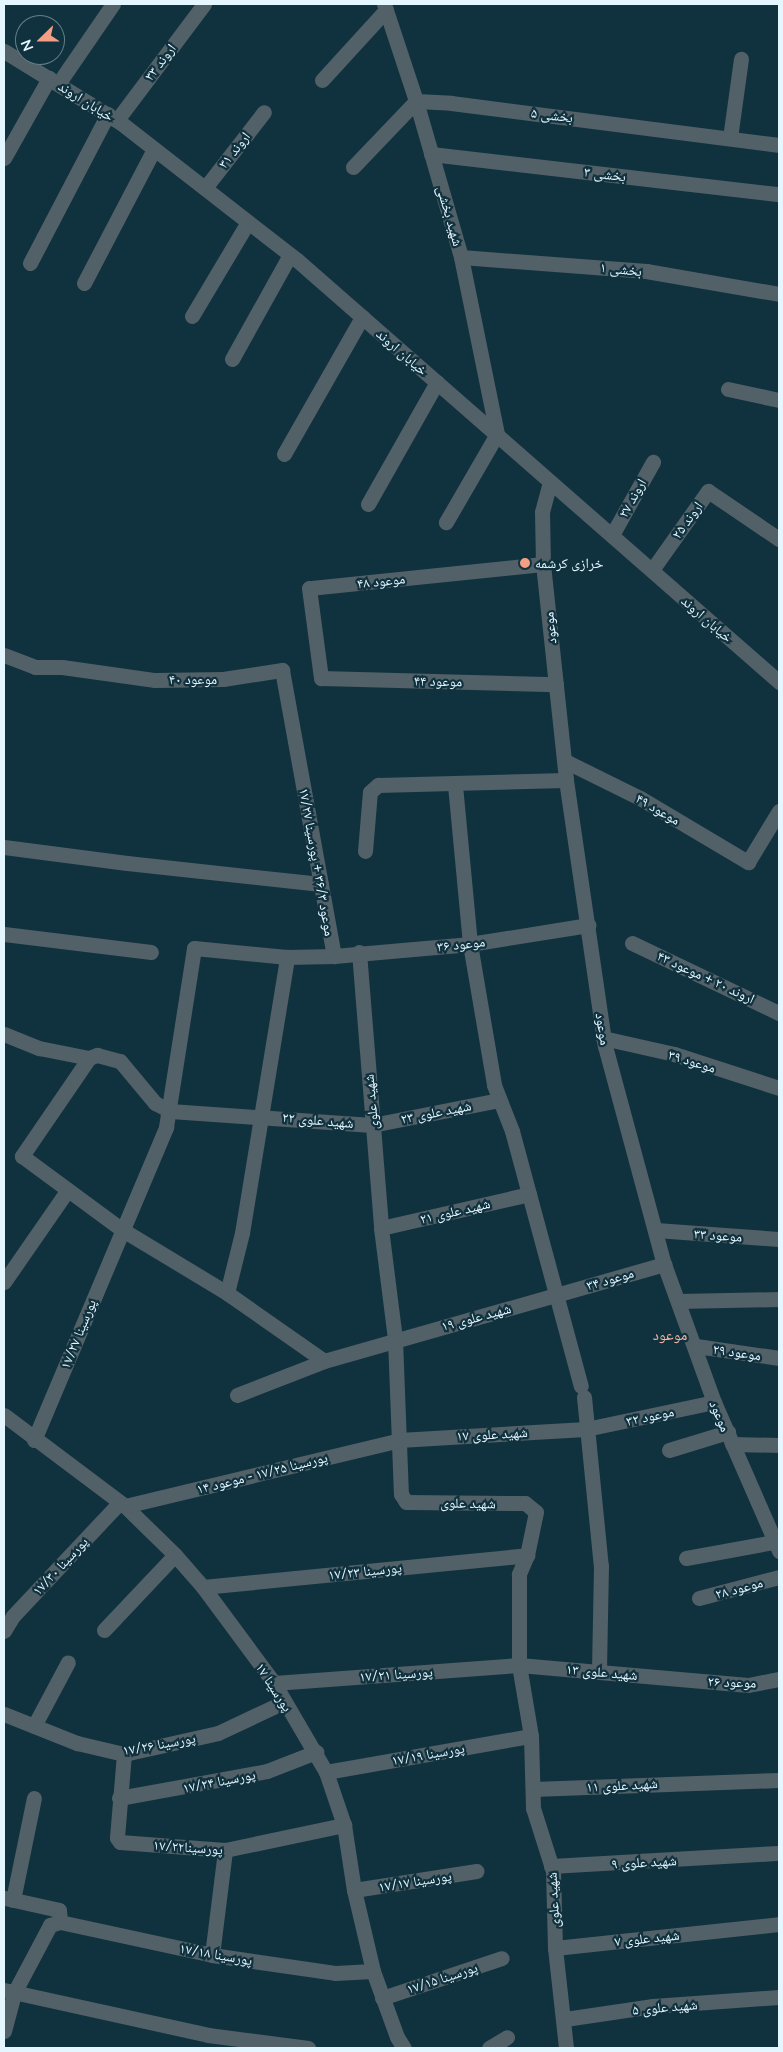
<!DOCTYPE html>
<meta charset="utf-8">
<style>
body{margin:0}
#map{position:relative;width:783px;height:2052px;overflow:hidden;background:#10313e;font-family:Lato,"Noto Naskh Arabic",sans-serif}
div>[style]{position:absolute}
.minor>*{height:15px;margin:-7.5px;padding:0 7.5px;transform-origin:7.5px;border-radius:7.5px;background:#526067}
.dots>*{width:14px;height:14px;translate:-50% -50%;box-sizing:border-box;border:2px solid #10313e;border-radius:50%}
span{translate:-50% -50%;white-space:nowrap;text-align:center;line-height:1.15;-webkit-text-stroke:4.5px #10313e;paint-order:stroke}
.street-label{font-size:14px;color:#e4f6ff}
.poi-label{font-size:14px;color:#e4f6ff}
.left{translate:0 -50%;text-align:left}
.neighbourhood-label{font-size:15px;color:#f5b5a1}
.frame{position:absolute;inset:0;border:5px solid #e4f6ff;pointer-events:none}
.north{position:absolute;left:15px;top:15px;width:50px;height:50px;box-sizing:border-box;background:#10313e;border:1px solid #65808b;border-radius:50%;rotate:248deg;font-size:14px;font-weight:700;line-height:20px;text-align:center;color:#e4f6ff}
.north::after{content:'';display:block;margin:auto;width:18px;height:22px;background:#f39f85;clip-path:polygon(50% 0,100% 100%,50% 72%,0 100%)}
</style>
<div id="map">
<div class="minor">
<i style="left:384px;top:4px;width:102px;rotate:71.7deg"></i>
<i style="left:416px;top:101px;width:162px;rotate:73.9deg"></i>
<i style="left:461px;top:257px;width:181px;rotate:78.5deg"></i>
<i style="left:497px;top:434px;width:102px;rotate:120.1deg"></i>
<i style="left:4px;top:51px;width:137px;rotate:31.6deg"></i>
<i style="left:121px;top:123px;width:223px;rotate:37.9deg"></i>
<i style="left:297px;top:260px;width:641px;rotate:41.2deg"></i>
<i style="left:322px;top:80px;width:95px;rotate:-47.6deg"></i>
<i style="left:58px;top:84px;width:97px;rotate:-55.5deg"></i>
<i style="left:117px;top:120px;width:145px;rotate:-53.1deg"></i>
<i style="left:730px;top:138px;width:80px;rotate:-82.1deg"></i>
<i style="left:431px;top:154px;width:350px;rotate:6.6deg"></i>
<i style="left:4px;top:158px;width:92px;rotate:-60.6deg"></i>
<i style="left:353px;top:167px;width:91px;rotate:-46.3deg"></i>
<i style="left:416px;top:101px;width:35px;rotate:3deg"></i>
<i style="left:451px;top:103px;width:331px;rotate:7.3deg"></i>
<i style="left:205px;top:188px;width:96px;rotate:-52.2deg"></i>
<i style="left:461px;top:257px;width:186px;rotate:4.3deg"></i>
<i style="left:646px;top:271px;width:135px;rotate:9.8deg"></i>
<i style="left:30px;top:263px;width:168px;rotate:-62.4deg"></i>
<i style="left:84px;top:283px;width:151px;rotate:-62.4deg"></i>
<i style="left:192px;top:316px;width:109px;rotate:-59.2deg"></i>
<i style="left:232px;top:359px;width:119px;rotate:-60.9deg"></i>
<i style="left:728px;top:389px;width:52px;rotate:12.2deg"></i>
<i style="left:284px;top:454px;width:158px;rotate:-60.3deg"></i>
<i style="left:550px;top:482px;width:31px;rotate:105deg"></i>
<i style="left:542px;top:512px;width:52px;rotate:88.9deg"></i>
<i style="left:543px;top:564px;width:217px;rotate:83.9deg"></i>
<i style="left:566px;top:780px;width:269px;rotate:81.7deg"></i>
<i style="left:605px;top:1046px;width:226px;rotate:74.9deg"></i>
<i style="left:664px;top:1264px;width:147px;rotate:70.1deg"></i>
<i style="left:714px;top:1402px;width:163px;rotate:66.4deg"></i>
<i style="left:368px;top:504px;width:140px;rotate:-60.5deg"></i>
<i style="left:612px;top:535px;width:84px;rotate:-60.7deg"></i>
<i style="left:543px;top:564px;width:235px;rotate:174.1deg"></i>
<i style="left:309px;top:588px;width:91px;rotate:82.4deg"></i>
<i style="left:321px;top:678px;width:235px;rotate:1.5deg"></i>
<i style="left:652px;top:570px;width:97px;rotate:-54.7deg"></i>
<i style="left:708px;top:491px;width:86px;rotate:34.1deg"></i>
<i style="left:4px;top:655px;width:33px;rotate:21deg"></i>
<i style="left:35px;top:667px;width:27px"></i>
<i style="left:62px;top:667px;width:94px;rotate:8deg"></i>
<i style="left:155px;top:680px;width:68px;rotate:-0.8deg"></i>
<i style="left:223px;top:679px;width:60px;rotate:-8.7deg"></i>
<i style="left:282px;top:670px;width:291px;rotate:79.7deg"></i>
<i style="left:565px;top:761px;width:84px;rotate:26.3deg"></i>
<i style="left:640px;top:798px;width:126px;rotate:30.7deg"></i>
<i style="left:748px;top:862px;width:60px;rotate:-58.7deg"></i>
<i style="left:455px;top:785px;width:160px;rotate:84.6deg"></i>
<i style="left:470px;top:944px;width:143px;rotate:80.3deg"></i>
<i style="left:494px;top:1085px;width:49px;rotate:68.6deg"></i>
<i style="left:512px;top:1131px;width:264px;rotate:74.9deg"></i>
<i style="left:4px;top:847px;width:124px;rotate:7.4deg"></i>
<i style="left:127px;top:863px;width:195px;rotate:6.2deg"></i>
<i style="left:365px;top:851px;width:59px;rotate:-85.2deg"></i>
<i style="left:370px;top:792px;width:11px;rotate:-41deg"></i>
<i style="left:378px;top:785px;width:188px;rotate:-1.5deg"></i>
<i style="left:4px;top:934px;width:148px;rotate:7deg"></i>
<i style="left:632px;top:943px;width:163px;rotate:25.5deg"></i>
<i style="left:359px;top:952px;width:277px;rotate:85.4deg"></i>
<i style="left:381px;top:1228px;width:112px;rotate:82.8deg"></i>
<i style="left:395px;top:1339px;width:155px;rotate:87.8deg"></i>
<i style="left:401px;top:1494px;width:9px;rotate:58deg"></i>
<i style="left:406px;top:1502px;width:119px;rotate:0.5deg"></i>
<i style="left:525px;top:1503px;width:14px;rotate:39deg"></i>
<i style="left:536px;top:1512px;width:44px;rotate:101.8deg"></i>
<i style="left:527px;top:1555px;width:21px;rotate:113deg"></i>
<i style="left:519px;top:1574px;width:91px;rotate:90deg"></i>
<i style="left:519px;top:1665px;width:72px;rotate:80.4deg"></i>
<i style="left:531px;top:1736px;width:72px;rotate:88.4deg"></i>
<i style="left:533px;top:1808px;width:66px;rotate:72.4deg"></i>
<i style="left:553px;top:1871px;width:77px;rotate:88.5deg"></i>
<i style="left:555px;top:1948px;width:101px;rotate:83.7deg"></i>
<i style="left:4px;top:1034px;width:38px;rotate:22deg"></i>
<i style="left:39px;top:1048px;width:51px;rotate:11.3deg"></i>
<i style="left:89px;top:1058px;width:119px;rotate:124.4deg"></i>
<i style="left:22px;top:1156px;width:123px;rotate:36.4deg"></i>
<i style="left:121px;top:1229px;width:124px;rotate:31.1deg"></i>
<i style="left:227px;top:1293px;width:118px;rotate:35deg"></i>
<i style="left:324px;top:1361px;width:354px;rotate:-15.9deg"></i>
<i style="left:603px;top:1038px;width:73px;rotate:12.7deg"></i>
<i style="left:674px;top:1054px;width:110px;rotate:17.9deg"></i>
<i style="left:89px;top:1058px;width:9px;rotate:-21deg"></i>
<i style="left:97px;top:1055px;width:24px;rotate:15deg"></i>
<i style="left:120px;top:1061px;width:55px;rotate:50.2deg"></i>
<i style="left:155px;top:1103px;width:17px;rotate:28deg"></i>
<i style="left:170px;top:1111px;width:202px;rotate:4deg"></i>
<i style="left:372px;top:1125px;width:129px;rotate:-11.1deg"></i>
<i style="left:381px;top:1228px;width:152px;rotate:-12.9deg"></i>
<i style="left:656px;top:1230px;width:123px;rotate:4.2deg"></i>
<i style="left:4px;top:1282px;width:111px;rotate:-55.3deg"></i>
<i style="left:227px;top:1293px;width:62px;rotate:-76deg"></i>
<i style="left:242px;top:1233px;width:280px;rotate:-80.7deg"></i>
<i style="left:678px;top:1301px;width:101px;rotate:-1.1deg"></i>
<i style="left:696px;top:1346px;width:84px;rotate:8.2deg"></i>
<i style="left:237px;top:1395px;width:93px;rotate:-21.3deg"></i>
<i style="left:584px;top:1397px;width:170px;rotate:84.3deg"></i>
<i style="left:601px;top:1566px;width:106px;rotate:91.1deg"></i>
<i style="left:4px;top:1415px;width:151px;rotate:36.9deg"></i>
<i style="left:125px;top:1506px;width:70px;rotate:44.4deg"></i>
<i style="left:175px;top:1555px;width:43px;rotate:48.8deg"></i>
<i style="left:203px;top:1587px;width:119px;rotate:53.5deg"></i>
<i style="left:274px;top:1683px;width:103px;rotate:59.7deg"></i>
<i style="left:326px;top:1772px;width:56px;rotate:71.2deg"></i>
<i style="left:344px;top:1825px;width:66px;rotate:81.3deg"></i>
<i style="left:354px;top:1890px;width:83px;rotate:76.8deg"></i>
<i style="left:373px;top:1971px;width:70px;rotate:70deg"></i>
<i style="left:397px;top:2037px;width:13px;rotate:58deg"></i>
<i style="left:34px;top:1440px;width:340px;rotate:-67.1deg"></i>
<i style="left:166px;top:1127px;width:181px;rotate:-81.1deg"></i>
<i style="left:194px;top:948px;width:93px;rotate:5.5deg"></i>
<i style="left:287px;top:957px;width:47px;rotate:-1.2deg"></i>
<i style="left:334px;top:956px;width:137px;rotate:-5deg"></i>
<i style="left:470px;top:944px;width:120px;rotate:-9.1deg"></i>
<i style="left:732px;top:1444px;width:47px;rotate:1.2deg"></i>
<i style="left:669px;top:1450px;width:62px;rotate:-17deg"></i>
<i style="left:125px;top:1506px;width:282px;rotate:-13.5deg"></i>
<i style="left:399px;top:1440px;width:187px;rotate:-3.4deg"></i>
<i style="left:586px;top:1429px;width:131px;rotate:-11.9deg"></i>
<i style="left:686px;top:1558px;width:95px;rotate:-10.4deg"></i>
<i style="left:203px;top:1587px;width:326px;rotate:-5.6deg"></i>
<i style="left:699px;top:1598px;width:83px;rotate:-14.7deg"></i>
<i style="left:104px;top:1630px;width:103px;rotate:-46.6deg"></i>
<i style="left:4px;top:1631px;width:17px;rotate:-59deg"></i>
<i style="left:13px;top:1616px;width:155px;rotate:-46.8deg"></i>
<i style="left:274px;top:1683px;width:246px;rotate:-4.2deg"></i>
<i style="left:519px;top:1665px;width:230px;rotate:5deg"></i>
<i style="left:748px;top:1685px;width:32px;rotate:-11deg"></i>
<i style="left:4px;top:1714px;width:79px;rotate:21.7deg"></i>
<i style="left:77px;top:1743px;width:48px;rotate:13.2deg"></i>
<i style="left:124px;top:1754px;width:96px;rotate:-12.6deg"></i>
<i style="left:218px;top:1733px;width:73px;rotate:-25.2deg"></i>
<i style="left:34px;top:1726px;width:72px;rotate:-62deg"></i>
<i style="left:124px;top:1754px;width:84px;rotate:94.8deg"></i>
<i style="left:117px;top:1838px;width:5px;rotate:53deg"></i>
<i style="left:120px;top:1842px;width:105px;rotate:4.4deg"></i>
<i style="left:225px;top:1850px;width:122px;rotate:-11.9deg"></i>
<i style="left:326px;top:1772px;width:208px;rotate:-10deg"></i>
<i style="left:533px;top:1789px;width:246px;rotate:-2.1deg"></i>
<i style="left:119px;top:1798px;width:150px;rotate:-10.3deg"></i>
<i style="left:267px;top:1771px;width:53px;rotate:-21.2deg"></i>
<i style="left:551px;top:1866px;width:228px;rotate:-3.3deg"></i>
<i style="left:354px;top:1890px;width:124px;rotate:-8.8deg"></i>
<i style="left:5px;top:1898px;width:55px;rotate:12.5deg"></i>
<i style="left:59px;top:1910px;width:12px;rotate:85deg"></i>
<i style="left:13px;top:1900px;width:104px;rotate:-78.4deg"></i>
<i style="left:555px;top:1948px;width:225px;rotate:-6.1deg"></i>
<i style="left:212px;top:1955px;width:106px;rotate:-82.9deg"></i>
<i style="left:4px;top:1990px;width:209px;rotate:12.4deg"></i>
<i style="left:208px;top:2035px;width:101px;rotate:7.4deg"></i>
<i style="left:382px;top:1998px;width:126px;rotate:-18.4deg"></i>
<i style="left:565px;top:2019px;width:89px;rotate:-8.4deg"></i>
<i style="left:653px;top:2006px;width:126px;rotate:-4.1deg"></i>
<i style="left:4px;top:2031px;width:39px;rotate:-75deg"></i>
<i style="left:14px;top:1993px;width:77px;rotate:-62.1deg"></i>
<i style="left:50px;top:1925px;width:10px;rotate:-17deg"></i>
<i style="left:60px;top:1922px;width:156px;rotate:12.2deg"></i>
<i style="left:212px;top:1955px;width:124px;rotate:8.3deg"></i>
<i style="left:335px;top:1973px;width:38px;rotate:-3deg"></i>
<i style="left:489px;top:2048px;width:21px;rotate:-31deg"></i>
</div>
<div class="dots">
<i style="left:525px;top:563px;background:#f39f85"></i>
</div>
<div class="street-label">
<span style="left:160px;top:62px;rotate:-53deg">اروند ۳۳</span>
<span style="left:86px;top:101px;rotate:32deg">خیابان اروند</span>
<span style="left:552px;top:115px;rotate:7deg">بخشی ۵</span>
<span style="left:234px;top:150px;rotate:-52deg">اروند ۳۱</span>
<span style="left:605px;top:174px;rotate:7deg">بخشی ۳</span>
<span style="left:450px;top:216px;rotate:74deg">شهید بخشی</span>
<span style="left:621px;top:269px;rotate:6deg">بخشی ۱</span>
<span style="left:402px;top:352px;rotate:41deg">خیابان اروند</span>
<span style="left:632px;top:498px;rotate:-61deg">اروند ۲۷</span>
<span style="left:687px;top:520px;rotate:-54deg">اروند ۲۵</span>
<span style="left:381px;top:581px;rotate:-6deg">موعود ۴۸</span>
<span style="left:707px;top:619px;rotate:41deg">خیابان اروند</span>
<span style="left:550px;top:628px;rotate:-96deg">موعود</span>
<span style="left:193px;top:679px">موعود ۴۰</span>
<span style="left:438px;top:681px;rotate:1deg">موعود ۴۴</span>
<span style="left:658px;top:809px;rotate:30deg">موعود ۴۹</span>
<span style="left:317px;top:862px;rotate:80deg">موعود ۳۶/۳ + پورسینا ۱۷/۲۷</span>
<span style="left:461px;top:944px;rotate:-6deg">موعود ۳۶</span>
<span style="left:706px;top:977px;rotate:25deg">اروند ۲۰ + موعود ۴۳</span>
<span style="left:603px;top:1029px;rotate:81deg">موعود</span>
<span style="left:692px;top:1061px;rotate:17deg">موعود ۳۹</span>
<span style="left:371px;top:1102px;rotate:-95deg">شهید علوی</span>
<span style="left:436px;top:1112px;rotate:-11deg">شهید علوی ۲۳</span>
<span style="left:318px;top:1120px;rotate:5deg">شهید علوی ۲۲</span>
<span style="left:455px;top:1211px;rotate:-13deg">شهید علوی ۲۱</span>
<span style="left:718px;top:1235px;rotate:4deg">موعود ۳۳</span>
<span style="left:610px;top:1279px;rotate:-16deg">موعود ۳۴</span>
<span style="left:476px;top:1317px;rotate:-15deg">شهید علوی ۱۹</span>
<span style="left:78px;top:1334px;rotate:-68deg">پورسینا ۱۷/۲۷</span>
<span style="left:737px;top:1352px;rotate:8deg">موعود ۲۹</span>
<span style="left:650px;top:1416px;rotate:-12deg">موعود ۳۲</span>
<span style="left:720px;top:1416px;rotate:67deg">موعود</span>
<span style="left:492px;top:1434px;rotate:-3deg">شهید علوی ۱۷</span>
<span style="left:262px;top:1473px;rotate:-14deg">پورسینا ۱۷/۲۵ - موعود ۱۴</span>
<span style="left:468px;top:1503px;rotate:1deg">شهید علوی</span>
<span style="left:60px;top:1566px;rotate:-47deg">پورسینا ۱۷/۳۰</span>
<span style="left:365px;top:1571px;rotate:-6deg">پورسینا ۱۷/۲۳</span>
<span style="left:739px;top:1588px;rotate:-15deg">موعود ۲۸</span>
<span style="left:602px;top:1672px;rotate:5deg">شهید علوی ۱۳</span>
<span style="left:396px;top:1674px;rotate:-4deg">پورسینا ۱۷/۲۱</span>
<span style="left:732px;top:1682px;rotate:2deg">موعود ۲۶</span>
<span style="left:274px;top:1687px;rotate:57deg">پورسینا ۱۷</span>
<span style="left:159px;top:1744px;rotate:-10deg">پورسینا ۱۷/۲۶</span>
<span style="left:428px;top:1754px;rotate:-10deg">پورسینا ۱۷/۱۹</span>
<span style="left:219px;top:1781px;rotate:-11deg">پورسینا ۱۷/۲۴</span>
<span style="left:622px;top:1785px;rotate:-3deg">شهید علوی ۱۱</span>
<span style="left:188px;top:1847px;rotate:4deg">پورسینا۱۷/۲۲</span>
<span style="left:644px;top:1862px;rotate:-3deg">شهید علوی ۹</span>
<span style="left:415px;top:1881px;rotate:-9deg">پورسینا ۱۷/۱۷</span>
<span style="left:553px;top:1900px;rotate:-93deg">شهید علوی</span>
<span style="left:647px;top:1938px;rotate:-6deg">شهید علوی ۷</span>
<span style="left:216px;top:1954px;rotate:10deg">پورسینا ۱۷/۱۸</span>
<span style="left:442px;top:1978px;rotate:-18deg">پورسینا ۱۷/۱۵</span>
<span style="left:665px;top:2007px;rotate:-5deg">شهید علوی ۵</span>
</div>
<div class="poi-label">
<span class="left" style="left:535px;top:563px">خرازی کرشمه</span>
</div>
<div class="neighbourhood-label">
<span style="left:670px;top:1335px">موعود</span>
</div>
<div class="frame"></div>
<div class="north">N</div>
</div>
